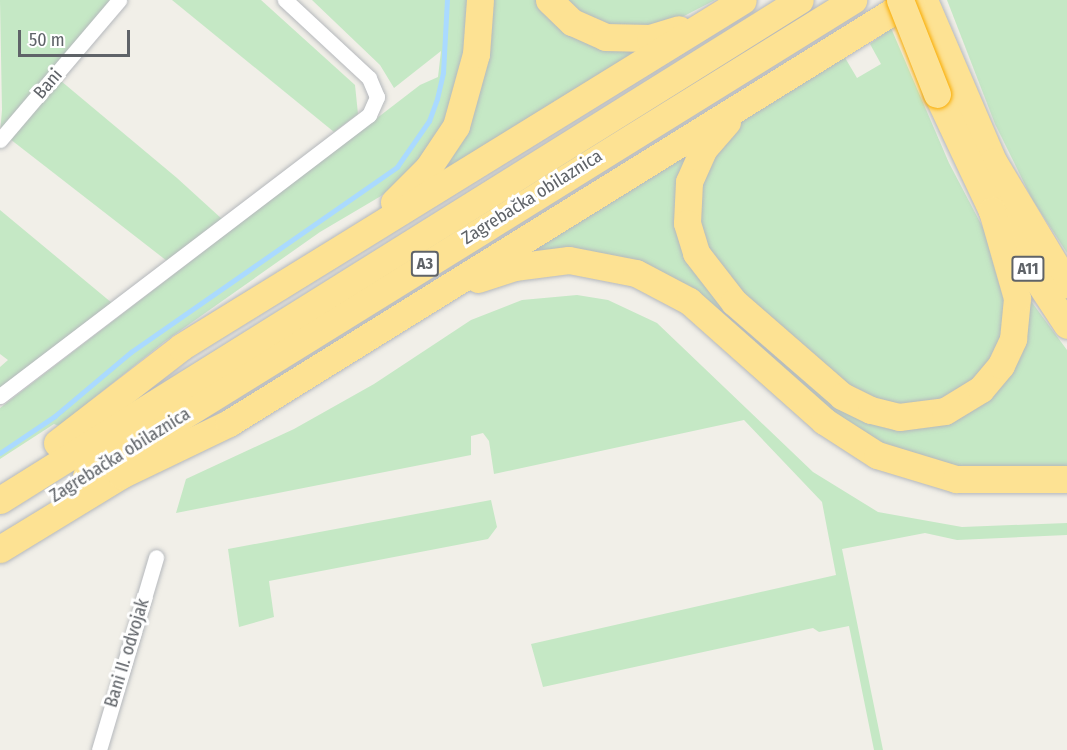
<!DOCTYPE html>
<meta charset="utf-8">
<style>
body{margin:0}
#map{position:relative;width:1067px;height:750px;overflow:hidden;background:#f1efe8;font-family:"Fira Sans Condensed",sans-serif}
div>[style]{position:absolute}
.green>*{inset:0;background:#c5e8c5}
.stream>*{height:4.5px;margin:-2.25px;padding:0 2.25px;transform-origin:2.25px;border-radius:2.25px;background:#aadaff}
.roads{filter:drop-shadow(0 0 2px #b5b8bc) drop-shadow(0 0 2px #b5b8bc)}
.minor>*{height:15px;margin:-7.5px;padding:0 7.5px;transform-origin:7.5px;border-radius:7.5px;background:#fff}
.motorway>*{height:27px;margin:-13.5px;padding:0 13.5px;transform-origin:13.5px;border-radius:13.5px;background:#fde293}
.bridges{filter:drop-shadow(0 0 2px #f9ab00) drop-shadow(0 0 2px #f9ab00)}
.motorway-bridge>*{height:27px;margin:-13.5px;padding:0 13.5px;transform-origin:13.5px;border-radius:13.5px;background:#fde293}
span{translate:-50% -50%;white-space:nowrap;text-align:center;line-height:1.15;-webkit-text-stroke:6px #fff;paint-order:stroke}
.shield-label span{padding:2px 4px;background:#fff;border:2px solid;border-radius:4px;-webkit-text-stroke-width:0}
.shield-label{font-size:16px;color:#5f6368;font-weight:700}
.street-label{font-size:18px;color:#5f6368}
.scale{position:absolute;left:18px;top:30px;width:112px;height:27px;box-sizing:border-box;border:3px solid #5f6368;border-top:0;padding-left:8px;font-size:18px;line-height:21px;white-space:nowrap;color:#5f6368;-webkit-text-stroke:4px #fff;paint-order:stroke}
</style>
<div id="map">
<div class="green">
<i style="clip-path:polygon(0 0,110px 0,0 134px,2px 110px)"></i>
<i style="clip-path:polygon(172px 0,261px 0,355px 85px,358px 114px,334px 132px)"></i>
<i style="clip-path:polygon(312px 0,468px 0,466px 47px,449px 118px,411px 172px,381px 196px,320px 232px,164px 342px,59px 426px,54px 424px,0 459px,0 408px,420px 85px,438px 77px,441px 51px,394px 88px,380px 65px)"></i>
<i style="clip-path:polygon(488px 0,539px 0,642px 49px,429px 180px)"></i>
<i style="clip-path:polygon(559px 0,715px 0,661px 28px,605px 28px)"></i>
<i style="clip-path:polygon(947px 0,1067px 0,1067px 253px,1032px 199px,995px 124px)"></i>
<i style="clip-path:polygon(891px 28px,949px 163px,1001px 262px,1010px 318px,977px 383px,915px 409px,851px 392px,736px 290px,700px 240px,700px 175px,738px 122px,844px 56px,857px 78px,881px 64px,870px 44px)"></i>
<i style="clip-path:polygon(61px 81px,177px 178px,222px 219px,167px 261px,10px 139px)"></i>
<i style="clip-path:polygon(688px 147px,685px 245px,835px 401px,968px 408px,1025px 293px,1067px 350px,1067px 470px,962px 471px,862px 438px,677px 283px,508px 259px)"></i>
<i style="clip-path:polygon(0 210px,112px 303px,0 389px,0 367px,8px 360px,0 354px)"></i>
<i style="clip-path:polygon(577px 295px,608px 300px,657px 323px,813px 472px,878px 512px,962px 527px,1067px 523px,1067px 535px,957px 540px,925px 533px,842px 549px,883px 750px,874px 750px,849px 626px,819px 632px,813px 628px,543px 687px,531px 644px,836px 575px,822px 502px,744px 420px,494px 474px,489px 441px,483px 433px,471px 436px,471px 455px,176px 513px,186px 479px,294px 429px,374px 384px,471px 320px,522px 300px)"></i>
<i style="clip-path:polygon(491px 500px,497px 527px,488px 539px,269px 581px,274px 617px,239px 627px,228px 549px)"></i>
</div>
<div class="stream">
<i style="left:0;top:453px;width:66px;rotate:-33.9deg"></i>
<i style="left:55px;top:416px;width:99px;rotate:-40.1deg"></i>
<i style="left:131px;top:352px;width:324px;rotate:-34.8deg"></i>
<i style="left:397px;top:167px;width:56px;rotate:-55.2deg"></i>
<i style="left:429px;top:121px;width:23px;rotate:-70deg"></i>
<i style="left:437px;top:99px;width:27px;rotate:-77deg"></i>
<i style="left:443px;top:73px;width:73px;rotate:-86.9deg"></i>
</div>
<div class="roads">
<div class="minor">
<i style="left:0;top:140px;width:184px;rotate:-49.6deg"></i>
<i style="left:0;top:396px;width:464px;rotate:-37.3deg"></i>
<i style="left:369px;top:115px;width:20px;rotate:-66deg"></i>
<i style="left:377px;top:97px;width:21px;rotate:-113deg"></i>
<i style="left:369px;top:78px;width:115px;rotate:-137.1deg"></i>
<i style="left:99px;top:750px;width:201px;rotate:-73.5deg"></i>
</div>
<div class="motorway">
<i style="left:549px;top:0;width:32px;rotate:44deg"></i>
<i style="left:572px;top:22px;width:36px;rotate:24deg"></i>
<i style="left:605px;top:37px;width:45px;rotate:1.3deg"></i>
<i style="left:650px;top:38px;width:30px;rotate:-17deg"></i>
<i style="left:924px;top:0;width:175px;rotate:66.8deg"></i>
<i style="left:993px;top:161px;width:144px;rotate:59deg"></i>
<i style="left:937px;top:94px;width:129px;rotate:64.8deg"></i>
<i style="left:992px;top:211px;width:136px;rotate:56.7deg"></i>
<i style="left:727px;top:122px;width:35px;rotate:131deg"></i>
<i style="left:704px;top:148px;width:37px;rotate:114deg"></i>
<i style="left:689px;top:182px;width:41px;rotate:92.8deg"></i>
<i style="left:687px;top:223px;width:31px;rotate:73deg"></i>
<i style="left:696px;top:253px;width:62px;rotate:52.2deg"></i>
<i style="left:734px;top:302px;width:143px;rotate:41deg"></i>
<i style="left:842px;top:396px;width:32px;rotate:26deg"></i>
<i style="left:871px;top:410px;width:29px;rotate:14deg"></i>
<i style="left:899px;top:417px;width:46px;rotate:-7.4deg"></i>
<i style="left:945px;top:411px;width:42px;rotate:-31.4deg"></i>
<i style="left:981px;top:389px;width:31px;rotate:-50deg"></i>
<i style="left:1001px;top:365px;width:29px;rotate:-65deg"></i>
<i style="left:1013px;top:339px;width:41px;rotate:-84.4deg"></i>
<i style="left:1017px;top:298px;width:91px;rotate:-106deg"></i>
<i style="left:394px;top:202px;width:48px;rotate:-45deg"></i>
<i style="left:428px;top:168px;width:50px;rotate:-56.3deg"></i>
<i style="left:456px;top:126px;width:75px;rotate:-74.5deg"></i>
<i style="left:476px;top:54px;width:54px;rotate:-85.8deg"></i>
<i style="left:478px;top:279px;width:38px;rotate:-18deg"></i>
<i style="left:514px;top:267px;width:55px;rotate:-7.3deg"></i>
<i style="left:569px;top:260px;width:68px;rotate:11deg"></i>
<i style="left:636px;top:273px;width:60px;rotate:27.8deg"></i>
<i style="left:689px;top:301px;width:181px;rotate:41.6deg"></i>
<i style="left:824px;top:421px;width:63px;rotate:32.7deg"></i>
<i style="left:877px;top:455px;width:83px;rotate:16.9deg"></i>
<i style="left:956px;top:479px;width:111px"></i>
<i style="left:57px;top:443px;width:157px;rotate:-37.7deg"></i>
<i style="left:181px;top:347px;width:660px;rotate:-31.69deg"></i>
<i style="left:86px;top:476px;width:903px;rotate:-31.82deg"></i>
<i style="left:0;top:500px;width:943px;rotate:-32.01deg"></i>
<i style="left:0;top:549px;width:142px;rotate:-31.4deg"></i>
<i style="left:121px;top:475px;width:120px;rotate:-25.7deg"></i>
<i style="left:229px;top:423px;width:803px;rotate:-31.81deg"></i>
</div>
</div>
<div class="bridges">
<div class="motorway-bridge">
<i style="left:900px;top:0;width:101px;rotate:68.5deg"></i>
</div>
</div>
<div class="shield-label">
<span style="left:425px;top:264px">A3</span>
<span style="left:1028px;top:269px">A11</span>
</div>
<div class="street-label">
<span style="left:48px;top:84px;rotate:-49deg">Bani</span>
<span style="left:532px;top:197px;rotate:-32deg">Zagrebačka obilaznica</span>
<span style="left:120px;top:455px;rotate:-32deg">Zagrebačka obilaznica</span>
<span style="left:127px;top:653px;rotate:-73deg">Bani II. odvojak</span>
</div>
<div class="scale">50 m</div>
</div>
